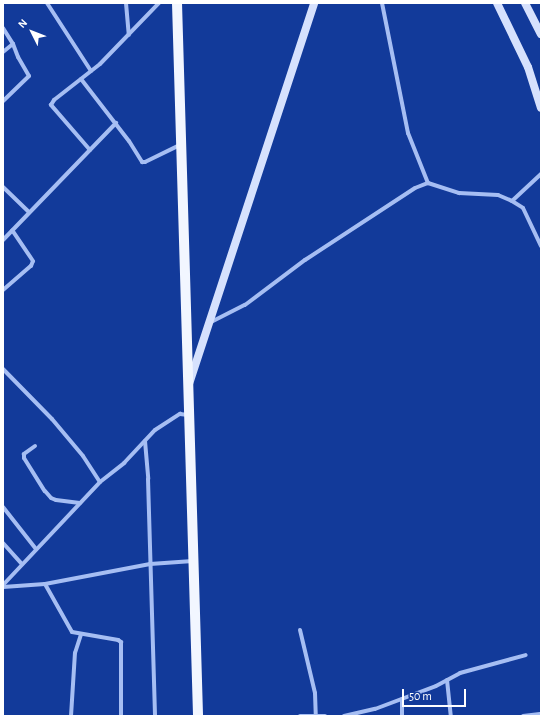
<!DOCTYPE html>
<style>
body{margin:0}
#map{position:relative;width:544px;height:719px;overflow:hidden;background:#123a9a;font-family:"Alegreya Sans",sans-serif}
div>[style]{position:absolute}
.street>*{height:4px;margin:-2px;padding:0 2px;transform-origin:2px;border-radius:2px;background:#a6bef3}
.secondary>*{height:8px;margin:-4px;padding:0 4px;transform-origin:4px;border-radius:4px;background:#d6e1fd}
.primary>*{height:10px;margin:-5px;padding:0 5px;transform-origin:5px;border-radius:5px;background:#f2f6ff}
span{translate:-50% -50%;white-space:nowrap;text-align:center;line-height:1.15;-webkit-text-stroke:4px #123a9a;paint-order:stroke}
.frame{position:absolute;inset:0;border:4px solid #fff;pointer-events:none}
.north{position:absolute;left:12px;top:12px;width:40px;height:40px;-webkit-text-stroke:3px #123a9a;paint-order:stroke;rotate:312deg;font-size:11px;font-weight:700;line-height:16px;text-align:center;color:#fff}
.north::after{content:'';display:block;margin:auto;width:14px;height:18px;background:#fff;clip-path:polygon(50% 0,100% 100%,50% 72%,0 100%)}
.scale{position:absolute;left:402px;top:689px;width:64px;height:18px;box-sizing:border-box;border:2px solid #fff;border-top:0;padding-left:5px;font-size:12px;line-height:14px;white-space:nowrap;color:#fff;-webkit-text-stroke:3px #123a9a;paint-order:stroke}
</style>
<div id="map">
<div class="street">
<i style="left:47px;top:3px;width:81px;rotate:57.1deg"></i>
<i style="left:126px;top:3px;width:32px;rotate:85deg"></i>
<i style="left:382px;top:3px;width:133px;rotate:78.7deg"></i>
<i style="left:408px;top:133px;width:54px;rotate:68.2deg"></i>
<i style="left:3px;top:28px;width:19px;rotate:58deg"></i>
<i style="left:13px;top:44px;width:14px;rotate:69deg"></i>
<i style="left:18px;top:57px;width:22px;rotate:60deg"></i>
<i style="left:29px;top:76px;width:36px;rotate:136deg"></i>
<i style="left:3px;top:52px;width:13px;rotate:-39deg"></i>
<i style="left:81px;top:79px;width:78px;rotate:52.3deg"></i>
<i style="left:129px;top:141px;width:25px;rotate:58deg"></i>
<i style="left:142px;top:162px;width:3px"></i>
<i style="left:145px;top:162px;width:39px;rotate:-26deg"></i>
<i style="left:90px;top:150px;width:60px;rotate:-130.9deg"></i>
<i style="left:51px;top:105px;width:6px;rotate:-59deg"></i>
<i style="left:54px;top:100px;width:58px;rotate:-38deg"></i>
<i style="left:100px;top:64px;width:85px;rotate:-46deg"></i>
<i style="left:3px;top:187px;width:36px;rotate:44deg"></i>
<i style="left:512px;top:201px;width:40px;rotate:-43deg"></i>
<i style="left:3px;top:240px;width:163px;rotate:-46deg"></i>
<i style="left:3px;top:290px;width:37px;rotate:-41deg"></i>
<i style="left:31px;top:266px;width:5px;rotate:-68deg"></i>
<i style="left:33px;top:261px;width:37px;rotate:-124deg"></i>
<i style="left:211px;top:322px;width:38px;rotate:-27deg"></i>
<i style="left:245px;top:305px;width:75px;rotate:-36.9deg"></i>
<i style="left:305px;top:260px;width:131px;rotate:-33.2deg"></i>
<i style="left:415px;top:188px;width:14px;rotate:-21deg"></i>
<i style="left:428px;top:183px;width:33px;rotate:18deg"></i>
<i style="left:459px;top:193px;width:39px;rotate:3deg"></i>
<i style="left:498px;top:195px;width:15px;rotate:23deg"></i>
<i style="left:512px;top:201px;width:13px;rotate:32deg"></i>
<i style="left:523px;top:208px;width:42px;rotate:64.7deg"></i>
<i style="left:3px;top:369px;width:70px;rotate:45.6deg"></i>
<i style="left:52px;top:419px;width:48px;rotate:50deg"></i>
<i style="left:83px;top:456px;width:31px;rotate:57deg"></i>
<i style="left:100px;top:482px;width:31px;rotate:-38deg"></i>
<i style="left:124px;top:463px;width:45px;rotate:-46.8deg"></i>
<i style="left:155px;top:430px;width:30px;rotate:-33deg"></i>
<i style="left:180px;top:414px;width:8px;rotate:7deg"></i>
<i style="left:145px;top:441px;width:38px;rotate:85deg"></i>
<i style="left:148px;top:479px;width:237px;rotate:88.3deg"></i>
<i style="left:35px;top:446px;width:14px;rotate:144deg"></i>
<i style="left:24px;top:454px;width:4px;rotate:90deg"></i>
<i style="left:24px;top:458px;width:39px;rotate:58deg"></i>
<i style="left:45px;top:491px;width:9px;rotate:49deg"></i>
<i style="left:51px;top:498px;width:5px;rotate:22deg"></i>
<i style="left:56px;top:500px;width:24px;rotate:7deg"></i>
<i style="left:3px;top:507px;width:53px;rotate:51.8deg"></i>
<i style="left:3px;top:543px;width:28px;rotate:48deg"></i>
<i style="left:45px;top:584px;width:55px;rotate:60.6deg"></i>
<i style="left:72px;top:632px;width:47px;rotate:9.9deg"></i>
<i style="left:118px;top:640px;width:4px;rotate:34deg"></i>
<i style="left:121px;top:642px;width:74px;rotate:90deg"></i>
<i style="left:3px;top:585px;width:141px;rotate:-46.7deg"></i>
<i style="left:3px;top:587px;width:42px;rotate:-4.1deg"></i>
<i style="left:45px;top:584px;width:107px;rotate:-10.8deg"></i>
<i style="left:150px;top:564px;width:43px;rotate:-4deg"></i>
<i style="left:300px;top:630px;width:65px;rotate:76.6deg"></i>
<i style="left:315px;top:693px;width:23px;rotate:88deg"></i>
<i style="left:447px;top:680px;width:36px;rotate:84deg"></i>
<i style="left:402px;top:699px;width:17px;rotate:90deg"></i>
<i style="left:71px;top:716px;width:63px;rotate:-86.4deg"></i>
<i style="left:75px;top:653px;width:20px;rotate:-72deg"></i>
<i style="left:300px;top:716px;width:25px"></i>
<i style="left:344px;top:716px;width:32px;rotate:-13deg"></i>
<i style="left:375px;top:709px;width:65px;rotate:-20.7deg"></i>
<i style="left:436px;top:686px;width:27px;rotate:-28deg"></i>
<i style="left:460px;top:673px;width:68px;rotate:-15.3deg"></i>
<i style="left:523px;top:716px;width:17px;rotate:-7deg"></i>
</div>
<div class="secondary">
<i style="left:497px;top:3px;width:71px;rotate:64.2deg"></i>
<i style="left:528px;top:67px;width:43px;rotate:72.4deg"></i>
<i style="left:525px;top:3px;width:35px;rotate:63deg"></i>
<i style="left:189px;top:384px;width:401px;rotate:-71.8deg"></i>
</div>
<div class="primary">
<i style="left:177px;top:3px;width:713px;rotate:88.31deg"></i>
</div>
<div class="frame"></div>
<div class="north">N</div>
<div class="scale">50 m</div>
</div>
